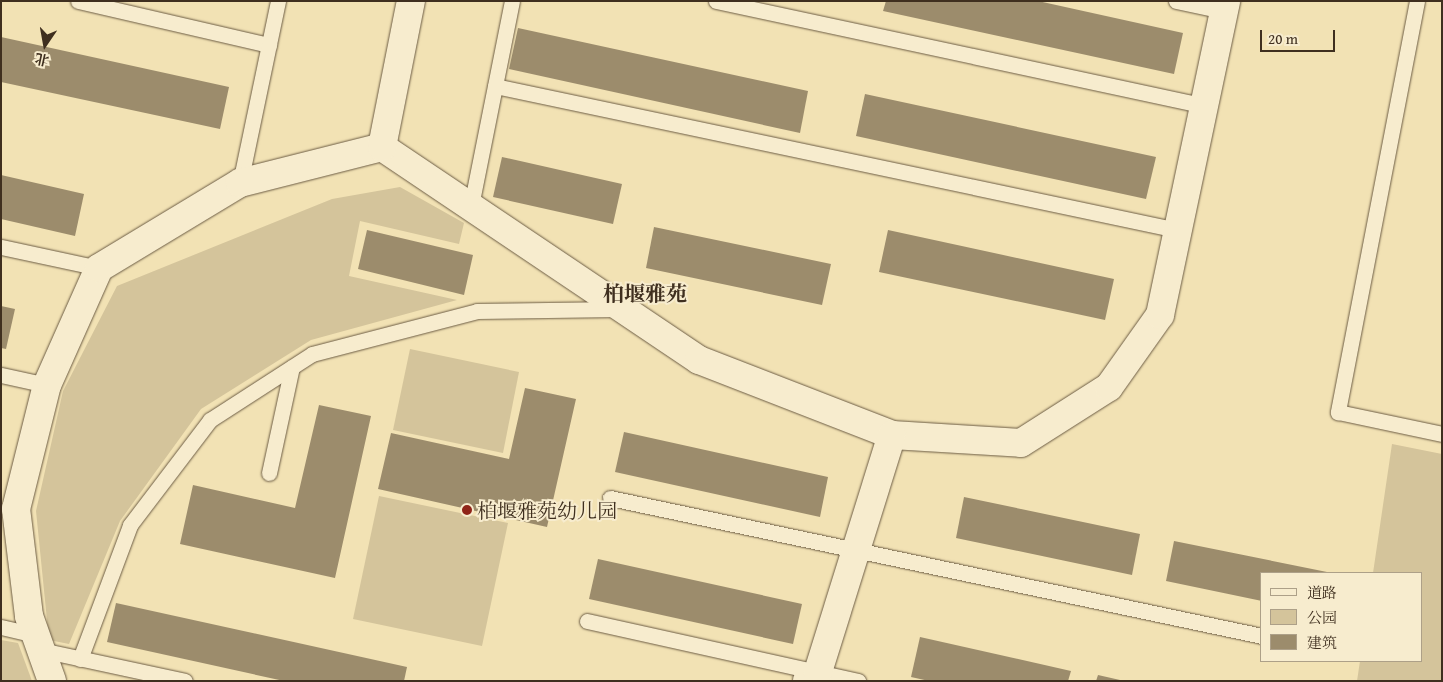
<!DOCTYPE html>
<meta charset="utf-8">
<style>
body{margin:0}
#map{position:relative;width:1443px;height:682px;overflow:hidden;background:#f2e2b4;font-family:"Gentium Book Plus","Noto Serif SC",serif}
div>[style]{position:absolute}
.green>*{inset:0;background:#d4c49b}
.building>*{inset:0;background:#9c8c6c}
.roads{filter:drop-shadow(0 0 1px #6c5c44) drop-shadow(0 0 1px #6c5c44)}
.lane>*{height:15px;margin:-7.5px;padding:0 7.5px;transform-origin:7.5px;border-radius:7.5px;background:#f7ecce}
.street>*{height:28px;margin:-14px;padding:0 14px;transform-origin:14px;border-radius:14px;background:#f7ecce}
.dots>*{width:14px;height:14px;translate:-50% -50%;box-sizing:border-box;border:2px solid #f7ecce;border-radius:50%}
span{translate:-50% -50%;white-space:nowrap;text-align:center;line-height:1.15;-webkit-text-stroke:4px #f7ecce;paint-order:stroke}
.poi-label{font-size:20px;color:#3f2f1f}
.left{translate:0 -50%;text-align:left}
.neighbourhood-label{font-size:21px;color:#3f2f1f;font-weight:700}
.frame{position:absolute;inset:0;border:2px solid #3f2f1f;pointer-events:none}
.legend{position:absolute;left:1260px;top:572px;width:162px;height:90px;box-sizing:border-box;background:#f7ecce;border:1px solid #ada088;margin:0;padding:6px 9px;list-style:none;font-size:15px;color:#3f2f1f}
.legend li{display:flex;align-items:center;gap:10px;height:25px}
.legend b{width:25px;border:1px solid #ada088}
.north{position:absolute;left:20px;top:20px;width:50px;height:50px;-webkit-text-stroke:4px #f7ecce;paint-order:stroke;rotate:192deg;font-size:14px;font-weight:700;line-height:20px;text-align:center;color:#3f2f1f}
.north::after{content:'';display:block;margin:auto;width:18px;height:22px;background:#3f2f1f;clip-path:polygon(50% 0,100% 100%,50% 72%,0 100%)}
.scale{position:absolute;left:1260px;top:30px;width:75px;height:22px;box-sizing:border-box;border:2px solid #3f2f1f;border-top:0;padding-left:6px;font-size:15px;line-height:18px;white-space:nowrap;color:#3f2f1f;-webkit-text-stroke:4px #f7ecce;paint-order:stroke}
</style>
<div id="map">
<div class="green">
<i style="clip-path:polygon(400px 187px,464px 223px,459px 244px,360px 221px,349px 276px,457px 300px,311px 340px,201px 409px,120px 521px,69px 644px,49px 640px,36px 511px,63px 391px,117px 286px,332px 199px)"></i>
<i style="clip-path:polygon(410px 349px,519px 372px,503px 453px,393px 430px)"></i>
<i style="clip-path:polygon(1392px 444px,1442px 454px,1442px 681px,1357px 681px,1360px 661px,1422px 661px,1422px 573px,1373px 573px)"></i>
<i style="clip-path:polygon(379px 496px,508px 523px,482px 646px,353px 619px)"></i>
<i style="clip-path:polygon(1px 640px,18px 643px,32px 681px,1px 681px)"></i>
</div>
<div class="building">
<i style="clip-path:polygon(886px 1px,1038px 1px,1183px 33px,1174px 74px,883px 11px)"></i>
<i style="clip-path:polygon(518px 28px,808px 91px,800px 133px,509px 69px)"></i>
<i style="clip-path:polygon(1px 37px,229px 87px,220px 129px,1px 82px)"></i>
<i style="clip-path:polygon(865px 94px,1156px 157px,1146px 199px,856px 136px)"></i>
<i style="clip-path:polygon(502px 157px,622px 184px,613px 224px,493px 197px)"></i>
<i style="clip-path:polygon(1px 175px,84px 194px,75px 236px,1px 219px)"></i>
<i style="clip-path:polygon(654px 227px,831px 264px,822px 305px,646px 268px)"></i>
<i style="clip-path:polygon(367px 230px,473px 255px,464px 295px,358px 269px)"></i>
<i style="clip-path:polygon(888px 230px,1114px 279px,1105px 320px,879px 272px)"></i>
<i style="clip-path:polygon(1px 306px,15px 309px,6px 349px,1px 348px)"></i>
<i style="clip-path:polygon(525px 388px,576px 399px,547px 527px,378px 489px,391px 433px,509px 459px)"></i>
<i style="clip-path:polygon(319px 405px,371px 416px,335px 578px,180px 544px,193px 485px,295px 508px)"></i>
<i style="clip-path:polygon(624px 432px,828px 477px,820px 517px,615px 472px)"></i>
<i style="clip-path:polygon(964px 497px,1140px 534px,1132px 575px,956px 538px)"></i>
<i style="clip-path:polygon(1174px 541px,1327px 572px,1327px 573px,1262px 573px,1262px 601px,1166px 581px)"></i>
<i style="clip-path:polygon(598px 559px,802px 604px,793px 644px,589px 599px)"></i>
<i style="clip-path:polygon(116px 603px,407px 667px,404px 681px,284px 681px,107px 642px)"></i>
<i style="clip-path:polygon(920px 637px,1071px 671px,1068px 681px,929px 681px,911px 677px)"></i>
<i style="clip-path:polygon(1098px 675px,1120px 680px,1120px 681px,1096px 681px)"></i>
</div>
<div class="roads">
<div class="lane">
<i style="left:78px;top:1px;width:196px;rotate:13deg"></i>
<i style="left:716px;top:1px;width:499px;rotate:12.1deg"></i>
<i style="left:1176px;top:1px;width:48px;rotate:12deg"></i>
<i style="left:1417px;top:1px;width:419px;rotate:100.9deg"></i>
<i style="left:1338px;top:412px;width:106px;rotate:11.9deg"></i>
<i style="left:495px;top:86px;width:698px;rotate:11.91deg"></i>
<i style="left:240px;top:183px;width:186px;rotate:-78.2deg"></i>
<i style="left:471px;top:206px;width:209px;rotate:-78.7deg"></i>
<i style="left:1px;top:247px;width:100px;rotate:12.1deg"></i>
<i style="left:1px;top:375px;width:47px;rotate:12.3deg"></i>
<i style="left:269px;top:473px;width:108px;rotate:-77.8deg"></i>
<i style="left:610px;top:498px;width:666px;rotate:11.95deg"></i>
<i style="left:587px;top:621px;width:278px;rotate:12.5deg"></i>
<i style="left:1px;top:627px;width:35px;rotate:13deg"></i>
<i style="left:41px;top:650px;width:147px;rotate:12.1deg"></i>
<i style="left:80px;top:659px;width:143px;rotate:-69.5deg"></i>
<i style="left:130px;top:525px;width:132px;rotate:-52.7deg"></i>
<i style="left:210px;top:420px;width:121px;rotate:-32.9deg"></i>
<i style="left:312px;top:354px;width:171px;rotate:-14.6deg"></i>
<i style="left:477px;top:311px;width:142px;rotate:-0.8deg"></i>
</div>
<div class="street">
<i style="left:382px;top:147px;width:382px;rotate:33.9deg"></i>
<i style="left:699px;top:360px;width:207px;rotate:21.2deg"></i>
<i style="left:892px;top:435px;width:129px;rotate:3.5deg"></i>
<i style="left:1021px;top:443px;width:104px;rotate:-32.5deg"></i>
<i style="left:1109px;top:387px;width:88px;rotate:-54.7deg"></i>
<i style="left:1160px;top:315px;width:321px;rotate:-78.1deg"></i>
<i style="left:52px;top:681px;width:69px;rotate:-109.5deg"></i>
<i style="left:29px;top:616px;width:108px;rotate:-96.9deg"></i>
<i style="left:16px;top:509px;width:128px;rotate:-76deg"></i>
<i style="left:47px;top:385px;width:128px;rotate:-66deg"></i>
<i style="left:99px;top:268px;width:165px;rotate:-31.1deg"></i>
<i style="left:240px;top:183px;width:146px;rotate:-14.2deg"></i>
<i style="left:382px;top:147px;width:149px;rotate:-78.8deg"></i>
<i style="left:807px;top:681px;width:14px;rotate:-39deg"></i>
<i style="left:818px;top:672px;width:248px;rotate:-72.7deg"></i>
</div>
</div>
<div class="dots">
<i style="left:467px;top:510px;background:#8f2418"></i>
</div>
<div class="poi-label">
<span class="left" style="left:477px;top:510px">柏堰雅苑幼儿园</span>
</div>
<div class="neighbourhood-label">
<span style="left:645px;top:294px">柏堰雅苑</span>
</div>
<div class="frame"></div>
<ul class="legend">
<li><b style="height:6px;background:#f7ecce"></b>道路</li>
<li><b style="height:14px;background:#d4c49b"></b>公园</li>
<li><b style="height:14px;background:#9c8c6c"></b>建筑</li>
</ul>
<div class="north">北</div>
<div class="scale">20 m</div>
</div>
